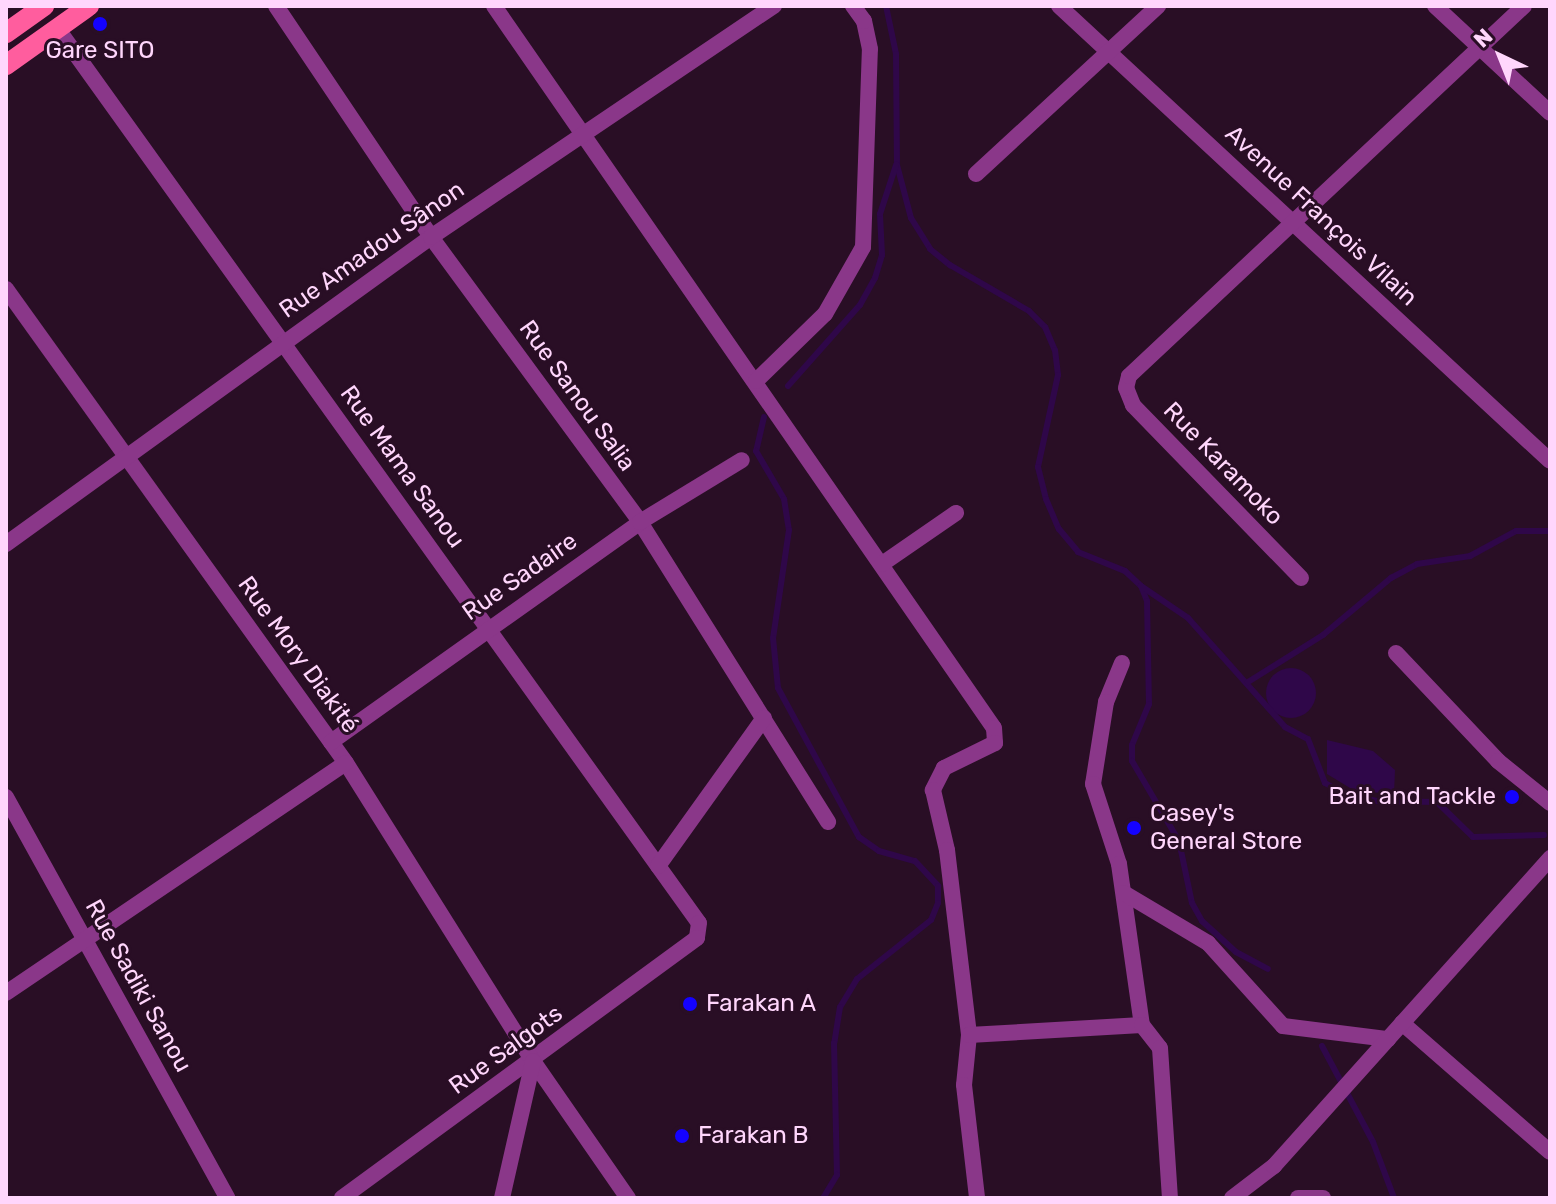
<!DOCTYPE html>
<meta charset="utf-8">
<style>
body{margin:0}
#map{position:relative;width:1556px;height:1204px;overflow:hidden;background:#290e25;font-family:Rubik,sans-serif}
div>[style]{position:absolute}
.water>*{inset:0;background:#2f0749}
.round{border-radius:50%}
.stream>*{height:6px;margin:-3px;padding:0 3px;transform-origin:3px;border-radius:3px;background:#2f0749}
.street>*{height:16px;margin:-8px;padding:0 8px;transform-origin:8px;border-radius:8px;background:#8a3789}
.primary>*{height:20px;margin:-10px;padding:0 10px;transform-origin:10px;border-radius:10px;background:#ff5d9e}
.dots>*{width:22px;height:22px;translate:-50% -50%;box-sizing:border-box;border:4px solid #290e25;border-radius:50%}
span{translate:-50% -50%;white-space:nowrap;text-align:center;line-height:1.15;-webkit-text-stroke:6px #290e25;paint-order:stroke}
.poi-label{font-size:24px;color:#ffd6fc}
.right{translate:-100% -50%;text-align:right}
.left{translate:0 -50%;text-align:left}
.street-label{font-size:24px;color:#ffd6fc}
.frame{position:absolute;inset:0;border:8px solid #ffd6fc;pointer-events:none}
.north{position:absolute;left:1460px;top:16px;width:80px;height:80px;-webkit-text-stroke:6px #290e25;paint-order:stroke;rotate:317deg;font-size:22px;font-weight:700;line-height:32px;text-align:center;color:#ffd6fc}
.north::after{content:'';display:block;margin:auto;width:28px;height:36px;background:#ffd6fc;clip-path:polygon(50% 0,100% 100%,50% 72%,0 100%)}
</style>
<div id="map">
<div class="water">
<i class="round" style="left:1266px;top:668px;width:50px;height:50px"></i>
<i style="clip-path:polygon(1327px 740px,1373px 751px,1395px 770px,1394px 794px,1355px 791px,1327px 774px)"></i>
</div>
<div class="stream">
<i style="left:886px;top:6px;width:49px;rotate:78.2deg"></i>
<i style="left:896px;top:54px;width:111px;rotate:89.5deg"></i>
<i style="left:897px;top:165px;width:55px;rotate:75.2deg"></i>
<i style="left:911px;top:218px;width:36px;rotate:58deg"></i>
<i style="left:930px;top:249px;width:26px;rotate:39deg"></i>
<i style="left:950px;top:265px;width:91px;rotate:30.2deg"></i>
<i style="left:1029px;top:311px;width:23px;rotate:45deg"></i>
<i style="left:1045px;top:327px;width:25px;rotate:67deg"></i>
<i style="left:1055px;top:350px;width:25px;rotate:83deg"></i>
<i style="left:1058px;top:375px;width:94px;rotate:102.3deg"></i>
<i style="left:1038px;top:467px;width:33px;rotate:76deg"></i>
<i style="left:1046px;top:499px;width:33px;rotate:67deg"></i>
<i style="left:1059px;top:529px;width:30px;rotate:50deg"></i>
<i style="left:1078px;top:552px;width:51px;rotate:22deg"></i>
<i style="left:1125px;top:571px;width:22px;rotate:43deg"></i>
<i style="left:1141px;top:586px;width:16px;rotate:68deg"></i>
<i style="left:1147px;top:601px;width:103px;rotate:88.9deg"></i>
<i style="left:1149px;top:704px;width:44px;rotate:112.5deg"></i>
<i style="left:1132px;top:745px;width:16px;rotate:90deg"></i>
<i style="left:1132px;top:761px;width:93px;rotate:59.6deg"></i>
<i style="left:1179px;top:841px;width:63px;rotate:78.2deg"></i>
<i style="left:1192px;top:903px;width:21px;rotate:61deg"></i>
<i style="left:1202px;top:921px;width:46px;rotate:42.4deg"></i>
<i style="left:1236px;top:952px;width:36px;rotate:28deg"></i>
<i style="left:788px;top:386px;width:108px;rotate:-48.4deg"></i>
<i style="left:860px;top:305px;width:31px;rotate:-61deg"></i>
<i style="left:875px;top:278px;width:24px;rotate:-73deg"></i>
<i style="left:882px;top:255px;width:41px;rotate:-92.8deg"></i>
<i style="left:880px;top:214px;width:52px;rotate:-71.9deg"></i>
<i style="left:764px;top:417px;width:35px;rotate:103deg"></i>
<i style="left:756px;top:451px;width:56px;rotate:59.7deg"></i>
<i style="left:784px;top:499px;width:31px;rotate:81deg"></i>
<i style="left:789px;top:530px;width:109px;rotate:98.4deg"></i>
<i style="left:773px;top:638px;width:50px;rotate:84.3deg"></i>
<i style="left:778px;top:688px;width:170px;rotate:61.5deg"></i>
<i style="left:859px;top:837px;width:24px;rotate:35deg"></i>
<i style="left:879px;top:851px;width:37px;rotate:16deg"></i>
<i style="left:915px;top:861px;width:34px;rotate:47deg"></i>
<i style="left:938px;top:886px;width:17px;rotate:90deg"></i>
<i style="left:938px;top:903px;width:18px;rotate:112deg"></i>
<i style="left:931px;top:920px;width:95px;rotate:141.4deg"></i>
<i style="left:857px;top:979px;width:33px;rotate:121deg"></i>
<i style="left:840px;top:1007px;width:36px;rotate:99deg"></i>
<i style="left:834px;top:1043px;width:132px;rotate:88.7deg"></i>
<i style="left:837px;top:1175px;width:27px;rotate:121deg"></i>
<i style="left:1141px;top:586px;width:57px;rotate:34.2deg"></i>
<i style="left:1188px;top:618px;width:146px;rotate:48.3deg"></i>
<i style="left:1285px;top:727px;width:26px;rotate:28deg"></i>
<i style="left:1308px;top:739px;width:47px;rotate:68.9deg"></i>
<i style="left:1325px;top:783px;width:25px;rotate:29deg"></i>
<i style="left:1347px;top:795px;width:32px;rotate:11deg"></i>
<i style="left:1378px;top:801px;width:59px;rotate:1deg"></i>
<i style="left:1437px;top:802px;width:50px;rotate:44.2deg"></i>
<i style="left:1473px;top:837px;width:71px;rotate:-1.6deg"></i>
<i style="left:1248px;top:682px;width:89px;rotate:-32.1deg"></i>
<i style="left:1323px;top:635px;width:89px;rotate:-40deg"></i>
<i style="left:1391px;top:578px;width:30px;rotate:-28deg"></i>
<i style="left:1417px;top:564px;width:54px;rotate:-8.6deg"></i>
<i style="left:1470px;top:556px;width:52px;rotate:-28.5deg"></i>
<i style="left:1516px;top:531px;width:34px"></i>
<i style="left:1322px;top:1046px;width:109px;rotate:62deg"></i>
<i style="left:1373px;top:1142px;width:60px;rotate:69.4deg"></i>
</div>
<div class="street">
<i style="left:276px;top:6px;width:278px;rotate:56.1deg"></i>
<i style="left:431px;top:237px;width:353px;rotate:53.7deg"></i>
<i style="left:640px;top:522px;width:354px;rotate:57.9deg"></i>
<i style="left:494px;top:6px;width:878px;rotate:55.3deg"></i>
<i style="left:994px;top:728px;width:15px;rotate:86deg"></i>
<i style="left:995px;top:743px;width:57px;rotate:153.9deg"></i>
<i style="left:944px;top:768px;width:25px;rotate:117deg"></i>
<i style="left:933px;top:790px;width:62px;rotate:76.9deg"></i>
<i style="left:947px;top:850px;width:186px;rotate:83.2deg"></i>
<i style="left:969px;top:1035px;width:50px;rotate:95.7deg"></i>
<i style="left:964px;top:1085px;width:114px;rotate:83.4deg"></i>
<i style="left:1059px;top:6px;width:669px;rotate:42.82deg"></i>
<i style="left:1435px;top:6px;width:157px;rotate:42.9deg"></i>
<i style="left:57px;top:28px;width:1101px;rotate:54.35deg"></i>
<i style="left:699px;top:923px;width:15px;rotate:98deg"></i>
<i style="left:697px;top:938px;width:440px;rotate:143.8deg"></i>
<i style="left:976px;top:174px;width:248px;rotate:-42.7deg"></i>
<i style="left:6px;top:289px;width:583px;rotate:54.35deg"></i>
<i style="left:346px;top:763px;width:352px;rotate:57.9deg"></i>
<i style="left:533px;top:1061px;width:167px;rotate:55.3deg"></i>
<i style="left:756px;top:381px;width:96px;rotate:-44.2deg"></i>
<i style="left:825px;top:314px;width:77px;rotate:-60.4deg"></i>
<i style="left:863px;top:247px;width:198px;rotate:-88deg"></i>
<i style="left:870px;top:49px;width:29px;rotate:-102deg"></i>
<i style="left:864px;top:21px;width:19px;rotate:-126deg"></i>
<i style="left:6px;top:544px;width:524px;rotate:-35.84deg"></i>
<i style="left:431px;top:237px;width:414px;rotate:-34deg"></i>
<i style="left:882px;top:564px;width:90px;rotate:-34.6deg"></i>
<i style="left:1301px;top:578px;width:241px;rotate:-134.2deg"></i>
<i style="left:1133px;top:405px;width:18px;rotate:-112deg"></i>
<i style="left:1126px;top:388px;width:12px;rotate:-76deg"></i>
<i style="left:1129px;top:376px;width:541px;rotate:-43.13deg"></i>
<i style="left:1396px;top:653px;width:149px;rotate:46.6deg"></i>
<i style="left:1498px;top:761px;width:67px;rotate:38.9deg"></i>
<i style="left:1122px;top:663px;width:42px;rotate:112.3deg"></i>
<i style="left:1106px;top:702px;width:83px;rotate:99deg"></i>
<i style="left:1093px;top:784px;width:84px;rotate:72deg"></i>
<i style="left:1119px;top:864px;width:163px;rotate:81.9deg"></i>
<i style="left:331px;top:742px;width:379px;rotate:-35.4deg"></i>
<i style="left:640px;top:522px;width:119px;rotate:-31.3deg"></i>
<i style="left:6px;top:797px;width:458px;rotate:61.1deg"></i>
<i style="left:658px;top:866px;width:182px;rotate:-54.4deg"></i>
<i style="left:1124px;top:893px;width:98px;rotate:30.8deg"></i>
<i style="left:1208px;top:943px;width:112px;rotate:47.9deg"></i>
<i style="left:1283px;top:1026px;width:106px;rotate:7.1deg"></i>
<i style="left:6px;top:993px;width:410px;rotate:-34.1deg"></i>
<i style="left:1402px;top:1023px;width:196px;rotate:41.1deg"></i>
<i style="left:969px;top:1035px;width:173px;rotate:-3.3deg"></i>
<i style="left:1142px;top:1025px;width:29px;rotate:52deg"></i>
<i style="left:1160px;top:1048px;width:150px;rotate:86.2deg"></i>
<i style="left:502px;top:1198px;width:140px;rotate:-77.2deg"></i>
<i style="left:1232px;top:1198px;width:53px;rotate:-37.3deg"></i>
<i style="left:1274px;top:1166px;width:414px;rotate:-48.1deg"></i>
<i style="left:1298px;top:1198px;width:25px"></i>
</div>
<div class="primary">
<i style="left:6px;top:33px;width:47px;rotate:-35.4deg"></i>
<i style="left:6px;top:65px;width:102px;rotate:-35.4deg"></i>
</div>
<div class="dots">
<i style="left:100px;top:24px;background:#1402ff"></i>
<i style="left:1512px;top:797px;background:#1402ff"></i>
<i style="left:1134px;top:828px;background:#1402ff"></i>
<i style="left:690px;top:1004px;background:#1402ff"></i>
<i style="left:682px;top:1136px;background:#1402ff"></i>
</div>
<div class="poi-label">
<span style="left:100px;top:51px">Gare SITO</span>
<span class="right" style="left:1496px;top:797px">Bait and Tackle</span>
<span class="left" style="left:1150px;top:828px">Casey's<br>General Store</span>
<span class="left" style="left:706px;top:1004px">Farakan A</span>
<span class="left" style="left:698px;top:1136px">Farakan B</span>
</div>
<div class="street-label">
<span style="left:1321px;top:216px;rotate:43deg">Avenue François Vilain</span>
<span style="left:372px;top:250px;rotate:-35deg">Rue Amadou Sânon</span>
<span style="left:577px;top:396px;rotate:54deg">Rue Sanou Salia</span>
<span style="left:1223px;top:464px;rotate:46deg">Rue Karamoko</span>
<span style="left:402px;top:467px;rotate:54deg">Rue Mama Sanou</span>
<span style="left:520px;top:577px;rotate:-35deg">Rue Sadaire</span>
<span style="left:298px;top:655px;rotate:54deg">Rue Mory Diakité</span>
<span style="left:138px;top:986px;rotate:61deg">Rue Sadiki Sanou</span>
<span style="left:506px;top:1050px;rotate:-36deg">Rue Salgots</span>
</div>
<div class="frame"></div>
<div class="north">N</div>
</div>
